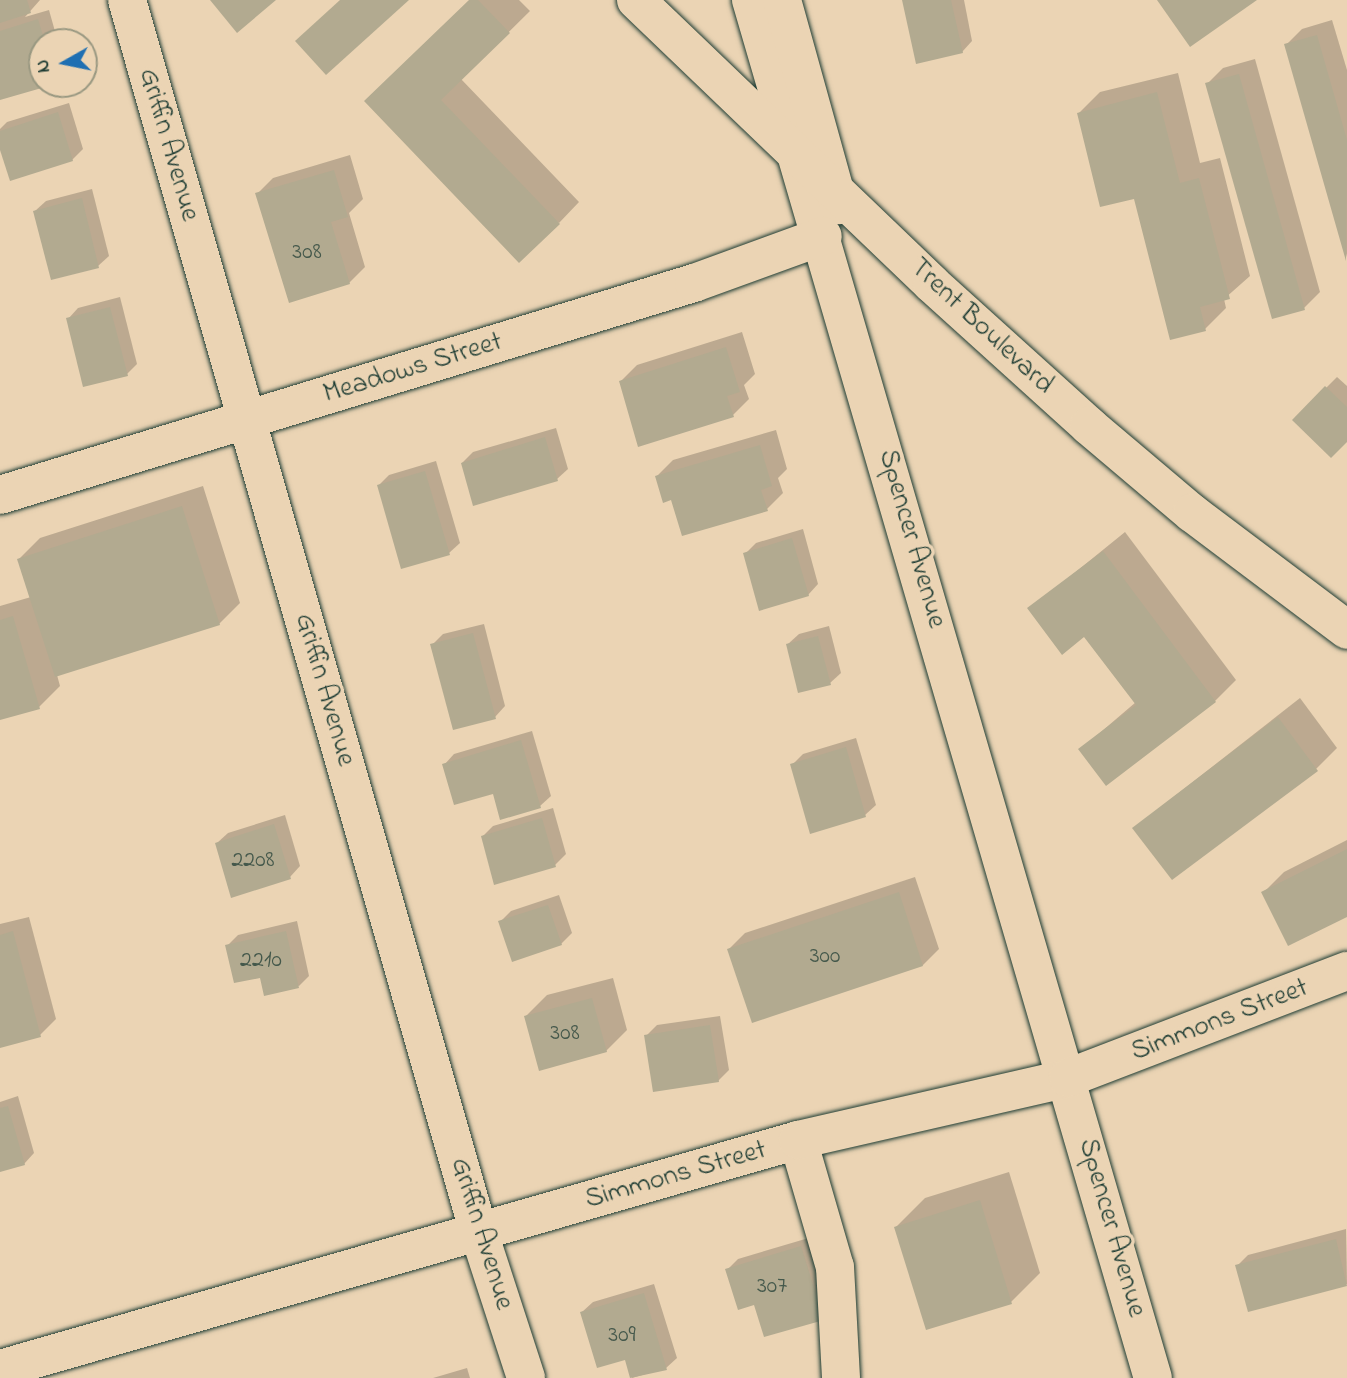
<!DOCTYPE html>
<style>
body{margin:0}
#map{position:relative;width:1347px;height:1378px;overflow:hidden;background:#ebd4b4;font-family:"Indie Flower",sans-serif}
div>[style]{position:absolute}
.shadow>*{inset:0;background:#0003}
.building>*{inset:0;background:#b2aa90}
.roads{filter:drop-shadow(0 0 2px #1f3d34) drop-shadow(0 0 2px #1f3d34)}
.street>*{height:38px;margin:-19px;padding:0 19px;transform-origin:19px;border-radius:19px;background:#ebd4b4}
.secondary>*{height:38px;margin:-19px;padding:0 19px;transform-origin:19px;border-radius:19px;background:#ebd4b4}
span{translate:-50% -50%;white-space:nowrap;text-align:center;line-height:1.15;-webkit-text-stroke:7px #ebd4b4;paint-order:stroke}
.number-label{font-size:24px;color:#44584b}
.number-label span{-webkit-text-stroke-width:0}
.street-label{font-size:28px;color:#1f3d34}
.north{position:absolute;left:28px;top:28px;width:70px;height:70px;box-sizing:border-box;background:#ebd4b4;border:2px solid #999881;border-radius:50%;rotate:261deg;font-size:19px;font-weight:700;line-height:28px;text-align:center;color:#1f3d34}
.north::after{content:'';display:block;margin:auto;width:24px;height:32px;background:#1f6fb2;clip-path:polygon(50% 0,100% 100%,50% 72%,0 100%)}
</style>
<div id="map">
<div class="shadow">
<i style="clip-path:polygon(0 0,40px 0,25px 17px,49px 10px,58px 42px,42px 42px,42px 84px,48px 84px,0 98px)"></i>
<i style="clip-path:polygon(471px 0,519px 0,530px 11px,461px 79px,579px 202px,559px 223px,366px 102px)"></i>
<i style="clip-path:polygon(904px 0,964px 0,972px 41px,962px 52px)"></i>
<i style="clip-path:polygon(1332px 20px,1347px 70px,1347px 257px,1286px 45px,1302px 29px)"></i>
<i style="clip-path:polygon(1255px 59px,1320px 292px,1304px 308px,1207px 84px,1223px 68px)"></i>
<i style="clip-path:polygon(1178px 73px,1200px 163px,1220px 158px,1250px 276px,1224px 299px,1226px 308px,1205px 329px,1135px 197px,1079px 113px,1100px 92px)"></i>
<i style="clip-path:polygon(69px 103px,83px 149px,72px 160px,0 144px,0 129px,7px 122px)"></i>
<i style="clip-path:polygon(350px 155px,363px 199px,349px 213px,365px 267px,349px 283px,257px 194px,273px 178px)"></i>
<i style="clip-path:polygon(92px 189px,109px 256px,98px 266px,35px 211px,46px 201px)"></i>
<i style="clip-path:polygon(120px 297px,137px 364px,127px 374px,68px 319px,78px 308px)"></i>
<i style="clip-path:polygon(742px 332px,755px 374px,744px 385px,749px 399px,733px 415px,621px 381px,637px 365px)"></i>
<i style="clip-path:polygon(1337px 377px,1347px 386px,1347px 440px,1294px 420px)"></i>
<i style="clip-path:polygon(556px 428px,568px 469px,557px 479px,462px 463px,473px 452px)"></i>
<i style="clip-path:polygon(776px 430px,787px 469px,778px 478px,783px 493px,767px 509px,672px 498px,657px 476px,673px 460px)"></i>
<i style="clip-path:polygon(436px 461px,460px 543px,449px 553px,379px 485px,389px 475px)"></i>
<i style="clip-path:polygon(203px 486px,240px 603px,219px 624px,57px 675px,60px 686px,39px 707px,0 718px,0 606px,31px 597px,19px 559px,40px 538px)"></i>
<i style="clip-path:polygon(803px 529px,818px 584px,808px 595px,745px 554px,756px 543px)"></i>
<i style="clip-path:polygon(1125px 532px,1236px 680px,1215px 701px,1081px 749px,1136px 702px,1085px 635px,1030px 609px)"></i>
<i style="clip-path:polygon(484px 624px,505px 706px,495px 717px,432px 645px,443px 634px)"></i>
<i style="clip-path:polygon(829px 626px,841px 673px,830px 683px,788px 644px,799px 634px)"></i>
<i style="clip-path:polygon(1300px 698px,1337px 748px,1316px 769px,1134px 828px)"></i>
<i style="clip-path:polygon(532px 731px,551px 796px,540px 806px,494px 792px,444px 765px,454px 754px)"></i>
<i style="clip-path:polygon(856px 738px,876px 805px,865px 815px,792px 765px,803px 754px)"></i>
<i style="clip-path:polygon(553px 808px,566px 854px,555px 865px,483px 836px,493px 826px)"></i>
<i style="clip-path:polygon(285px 815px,300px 866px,290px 877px,217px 843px,228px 833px)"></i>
<i style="clip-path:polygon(1347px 840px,1347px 915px,1263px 893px,1284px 872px)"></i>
<i style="clip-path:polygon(915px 877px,939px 949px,923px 965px,729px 949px,745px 933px)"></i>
<i style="clip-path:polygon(559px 895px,572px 933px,561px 944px,500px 922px,511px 911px)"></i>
<i style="clip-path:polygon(29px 917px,56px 1019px,40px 1035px,0 1046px,0 924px)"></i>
<i style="clip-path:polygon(297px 921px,309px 976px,299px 986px,261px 976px,227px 946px,238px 935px)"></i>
<i style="clip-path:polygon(613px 978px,627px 1030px,606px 1051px,526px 1016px,547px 995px)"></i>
<i style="clip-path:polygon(720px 1016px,729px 1070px,718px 1081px,646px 1036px,657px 1025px)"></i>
<i style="clip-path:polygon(18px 1096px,34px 1153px,24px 1164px,0 1170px,0 1102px)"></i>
<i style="clip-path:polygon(1009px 1172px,1040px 1273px,1011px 1302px,896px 1227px,925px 1198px)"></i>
<i style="clip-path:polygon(1346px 1229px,1347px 1284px,1249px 1309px,1237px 1266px,1248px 1255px)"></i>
<i style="clip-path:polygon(812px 1237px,833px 1307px,755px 1302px,727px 1270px,738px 1259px)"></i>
<i style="clip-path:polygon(654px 1284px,677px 1358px,666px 1368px,632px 1378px,626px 1357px,582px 1312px,593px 1302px)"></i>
<i style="clip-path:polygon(467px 1368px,470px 1378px,433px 1378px)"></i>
</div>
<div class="building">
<i style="clip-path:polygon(0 0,27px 0,31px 13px,0 23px)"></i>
<i style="clip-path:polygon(210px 0,276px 0,237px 33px)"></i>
<i style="clip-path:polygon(340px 0,409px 0,326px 75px,295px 41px)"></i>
<i style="clip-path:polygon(469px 0,478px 0,510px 33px,441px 100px,560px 224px,519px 263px,364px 101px)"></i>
<i style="clip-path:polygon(902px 0,951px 0,963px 53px,916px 64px)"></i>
<i style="clip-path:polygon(1157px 0,1257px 0,1190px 47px)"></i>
<i style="clip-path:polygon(38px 19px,45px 42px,42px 84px,52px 85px,0 100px,0 31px)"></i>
<i style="clip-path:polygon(1317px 35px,1347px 140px,1346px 261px,1284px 44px)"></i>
<i style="clip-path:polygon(1239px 74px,1305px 310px,1272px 319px,1205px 83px)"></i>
<i style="clip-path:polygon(1157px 92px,1180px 183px,1199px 178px,1230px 299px,1200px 307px,1206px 331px,1170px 340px,1134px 199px,1100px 207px,1077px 113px)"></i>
<i style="clip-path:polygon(58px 112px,73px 161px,10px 181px,0 150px,0 131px)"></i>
<i style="clip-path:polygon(334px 170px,348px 217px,331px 222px,350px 284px,289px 303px,255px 193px)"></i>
<i style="clip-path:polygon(82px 198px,99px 268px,51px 280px,33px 211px)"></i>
<i style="clip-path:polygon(110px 307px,128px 376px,83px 387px,66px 318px)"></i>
<i style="clip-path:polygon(726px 347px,740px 392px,727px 396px,734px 417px,638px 447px,619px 381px)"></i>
<i style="clip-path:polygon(1325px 386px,1347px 407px,1347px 442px,1331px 458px,1292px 420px)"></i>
<i style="clip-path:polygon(545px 437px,558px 481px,473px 506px,461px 463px)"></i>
<i style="clip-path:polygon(760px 445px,772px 486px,761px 490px,768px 511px,682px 536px,671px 500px,663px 503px,655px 476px)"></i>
<i style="clip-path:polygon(425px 471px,450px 555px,401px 569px,377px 485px)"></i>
<i style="clip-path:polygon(182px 506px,220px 625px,55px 677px,17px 559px)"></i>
<i style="clip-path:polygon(792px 538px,809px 596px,759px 611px,743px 553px)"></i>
<i style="clip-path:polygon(1103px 551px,1216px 702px,1106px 786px,1078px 749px,1136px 705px,1084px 637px,1062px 655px,1027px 608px)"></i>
<i style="clip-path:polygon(13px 616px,40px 709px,0 720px,0 620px)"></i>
<i style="clip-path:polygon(473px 633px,496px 719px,453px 730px,430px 644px)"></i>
<i style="clip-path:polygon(818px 636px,831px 685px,798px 693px,786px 644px)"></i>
<i style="clip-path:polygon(1278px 717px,1318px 771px,1172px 880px,1132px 828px)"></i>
<i style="clip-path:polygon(521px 740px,541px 808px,500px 820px,493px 794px,454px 805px,442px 764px)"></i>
<i style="clip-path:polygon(846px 747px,866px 817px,810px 834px,790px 764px)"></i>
<i style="clip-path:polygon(542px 818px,556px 867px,494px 885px,481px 836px)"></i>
<i style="clip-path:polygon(274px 824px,291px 879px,231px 898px,215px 843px)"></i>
<i style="clip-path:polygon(1347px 849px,1347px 917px,1288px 946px,1261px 892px)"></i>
<i style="clip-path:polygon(899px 892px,923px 966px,752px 1023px,727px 949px)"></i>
<i style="clip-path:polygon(548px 905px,562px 945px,512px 962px,498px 921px)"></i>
<i style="clip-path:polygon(13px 931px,41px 1037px,0 1048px,0 935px)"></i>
<i style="clip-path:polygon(286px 931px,299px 988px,264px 996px,260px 978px,234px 983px,225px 945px)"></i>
<i style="clip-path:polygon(592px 998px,607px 1052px,539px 1071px,524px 1016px)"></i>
<i style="clip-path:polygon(710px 1025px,719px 1082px,653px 1092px,644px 1035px)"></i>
<i style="clip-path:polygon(8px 1106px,25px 1165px,0 1172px,0 1108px)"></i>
<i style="clip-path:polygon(980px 1200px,1012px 1304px,926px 1330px,894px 1227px)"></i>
<i style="clip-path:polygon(1336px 1239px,1347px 1286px,1248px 1312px,1235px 1265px)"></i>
<i style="clip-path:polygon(801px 1246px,824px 1320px,764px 1337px,754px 1305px,738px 1310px,725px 1269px)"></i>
<i style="clip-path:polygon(644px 1293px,667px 1370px,630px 1378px,625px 1360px,597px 1368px,580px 1312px)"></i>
</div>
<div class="roads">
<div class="street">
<i style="left:127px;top:0;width:1282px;rotate:74.07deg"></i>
<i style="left:479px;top:1233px;width:152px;rotate:72deg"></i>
<i style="left:751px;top:0;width:1435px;rotate:73.74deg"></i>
<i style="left:782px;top:0;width:213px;rotate:74.5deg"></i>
<i style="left:0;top:495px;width:726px;rotate:-16.99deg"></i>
<i style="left:694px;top:283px;width:137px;rotate:-20deg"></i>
<i style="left:798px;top:1140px;width:132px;rotate:73.8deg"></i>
<i style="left:835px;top:1267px;width:111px;rotate:86.9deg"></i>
</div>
<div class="secondary">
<i style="left:636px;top:0;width:410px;rotate:43.8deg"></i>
<i style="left:932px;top:284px;width:212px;rotate:42.1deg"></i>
<i style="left:1089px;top:426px;width:135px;rotate:40.2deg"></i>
<i style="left:1192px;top:513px;width:194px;rotate:37deg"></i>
<i style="left:0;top:1369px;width:830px;rotate:-16.01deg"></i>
<i style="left:798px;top:1140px;width:277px;rotate:-12.9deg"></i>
<i style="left:1068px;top:1078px;width:299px;rotate:-21deg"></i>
</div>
</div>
<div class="number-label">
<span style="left:307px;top:253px">308</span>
<span style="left:253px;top:861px">2208</span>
<span style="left:825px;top:957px">300</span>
<span style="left:261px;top:961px">2210</span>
<span style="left:565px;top:1034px">308</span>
<span style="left:772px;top:1287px">307</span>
<span style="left:622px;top:1336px">309</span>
</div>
<div class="street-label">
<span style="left:168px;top:145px;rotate:74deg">Griffin Avenue</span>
<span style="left:981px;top:327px;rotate:43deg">Trent Boulevard</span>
<span style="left:413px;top:369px;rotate:-17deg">Meadows Street</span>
<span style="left:911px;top:539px;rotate:74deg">Spencer Avenue</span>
<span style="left:324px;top:690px;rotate:74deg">Griffin Avenue</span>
<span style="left:1220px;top:1021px;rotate:-21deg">Simmons Street</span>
<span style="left:676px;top:1176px;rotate:-16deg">Simmons Street</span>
<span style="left:1111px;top:1228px;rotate:74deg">Spencer Avenue</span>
<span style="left:481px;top:1234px;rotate:73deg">Griffin Avenue</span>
</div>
<div class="north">N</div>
</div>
